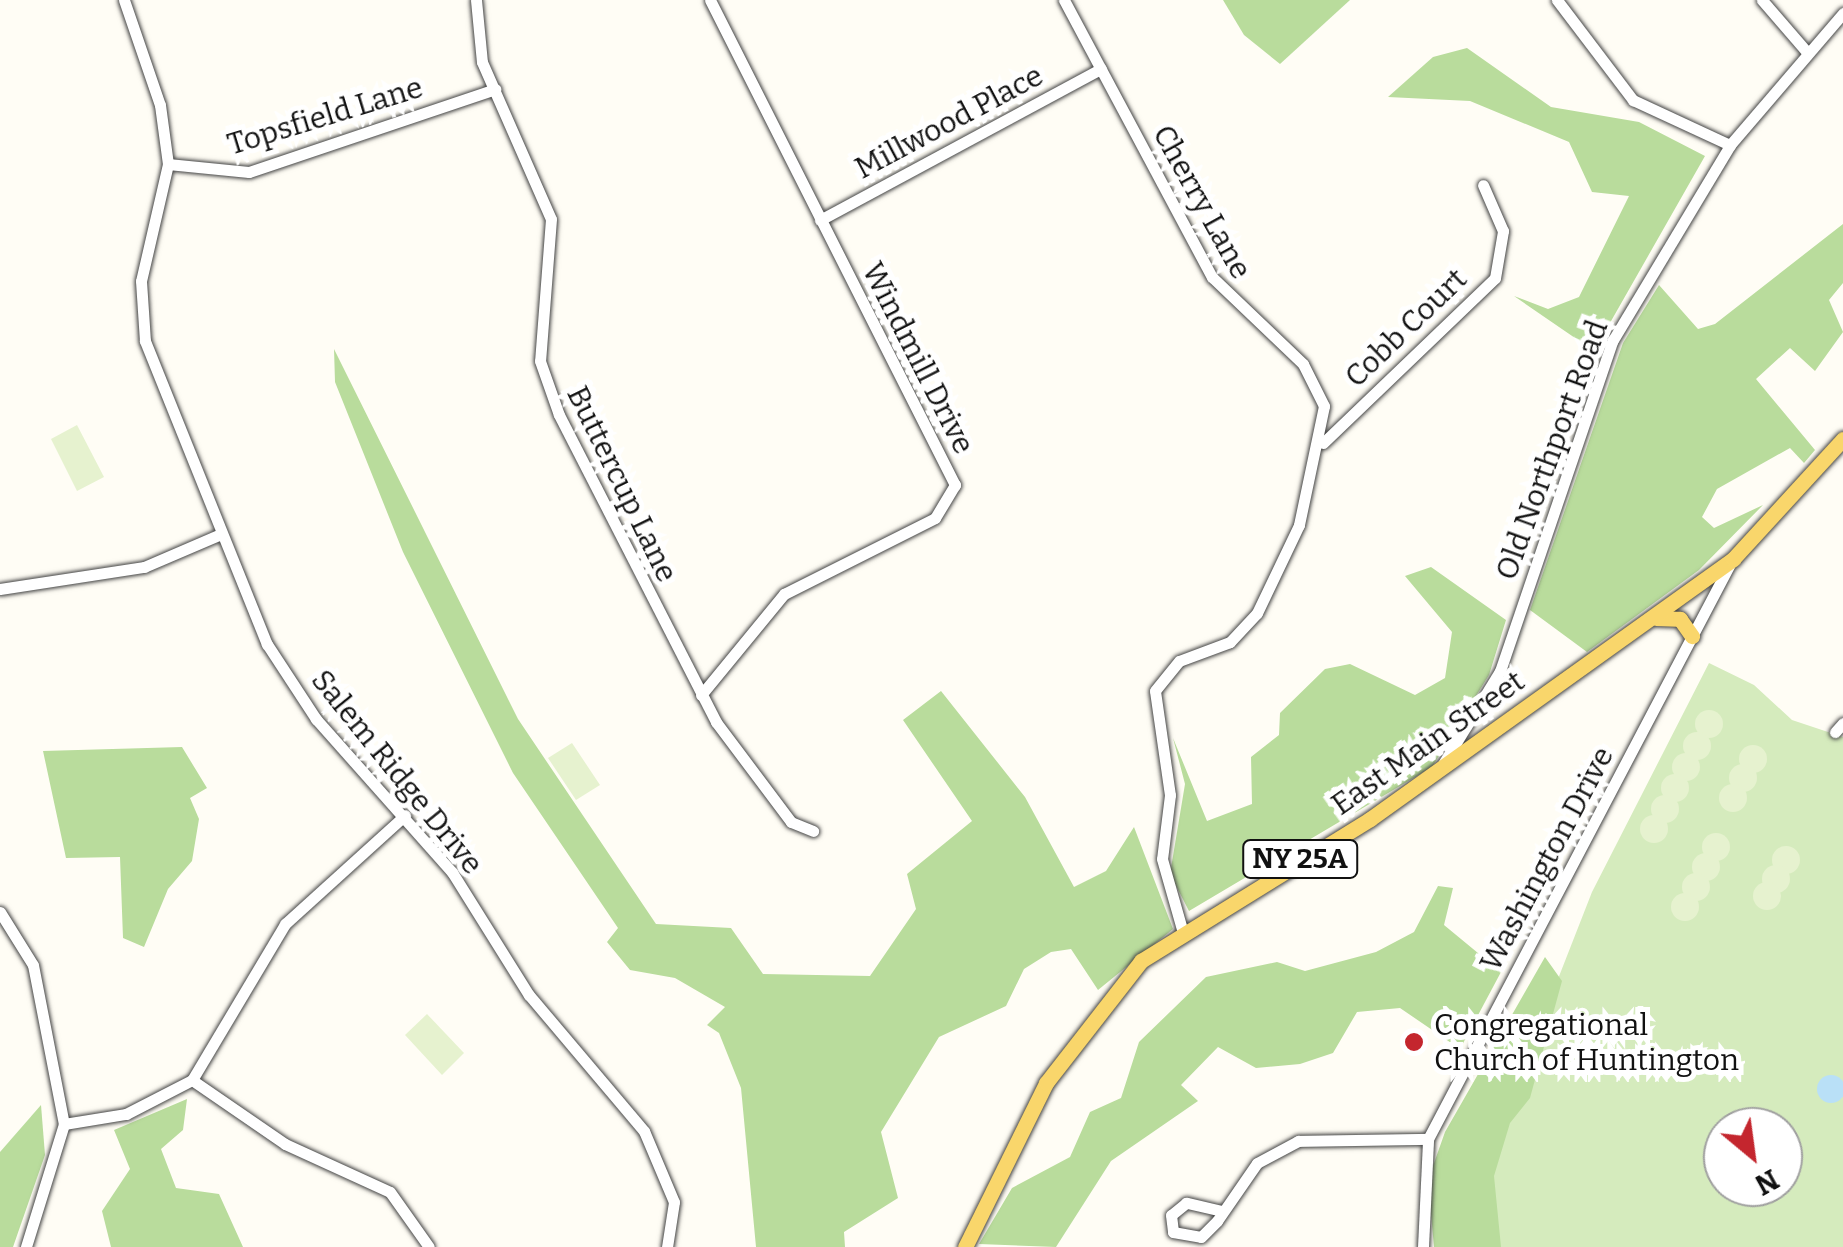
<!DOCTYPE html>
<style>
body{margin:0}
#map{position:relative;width:1843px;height:1247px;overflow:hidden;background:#fffdf5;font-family:Bitter,serif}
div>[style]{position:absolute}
.green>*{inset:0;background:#d5ebbd}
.forest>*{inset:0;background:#b9dc9c}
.pitch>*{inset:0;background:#e6f2cf}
.round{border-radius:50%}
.water>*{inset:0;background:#b9e0f7}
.roads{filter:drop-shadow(0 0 2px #444) drop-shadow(0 0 2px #444)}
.minor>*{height:11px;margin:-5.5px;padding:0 5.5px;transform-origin:5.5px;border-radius:5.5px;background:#fff}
.major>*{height:15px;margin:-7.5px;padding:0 7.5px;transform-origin:7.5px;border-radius:7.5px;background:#f9d66b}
.dots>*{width:28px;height:28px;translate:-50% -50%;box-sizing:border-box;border:5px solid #fff;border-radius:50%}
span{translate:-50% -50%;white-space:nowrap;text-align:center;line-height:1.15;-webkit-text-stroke:10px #fff;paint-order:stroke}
.shield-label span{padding:2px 8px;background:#fff;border:2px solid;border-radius:8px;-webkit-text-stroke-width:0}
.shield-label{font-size:28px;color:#111;font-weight:700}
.street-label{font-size:30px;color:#111}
.poi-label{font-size:30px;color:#111}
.left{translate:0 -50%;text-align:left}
.north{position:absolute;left:1703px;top:1107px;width:100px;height:100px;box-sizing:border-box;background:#fff;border:2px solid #a0a0a0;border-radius:50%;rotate:151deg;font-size:28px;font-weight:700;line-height:40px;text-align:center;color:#111}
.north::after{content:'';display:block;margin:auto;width:35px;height:45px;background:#c4262e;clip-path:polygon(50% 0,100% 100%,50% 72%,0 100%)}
</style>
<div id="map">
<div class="green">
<i style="clip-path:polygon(evenodd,1709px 663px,1754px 685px,1792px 720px,1843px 737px,1843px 1247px,1493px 1247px,1477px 1186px,1592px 892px,1709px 663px,1723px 1127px,1783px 1127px,1783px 1187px,1723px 1187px,1723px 1127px)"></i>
</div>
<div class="forest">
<i style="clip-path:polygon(1223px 0,1350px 0,1280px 64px,1244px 35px)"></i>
<i style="clip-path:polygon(1467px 48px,1551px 107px,1639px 122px,1705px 156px,1594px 351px,1514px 296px,1548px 309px,1579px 297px,1629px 196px,1592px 192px,1569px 142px,1470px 101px,1388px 97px,1433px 57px)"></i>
<i style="clip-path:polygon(1843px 224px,1843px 283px,1829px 300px,1843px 332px,1815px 371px,1790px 348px,1756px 379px,1815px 450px,1804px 463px,1790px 448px,1717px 489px,1702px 517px,1714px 528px,1763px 505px,1699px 570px,1587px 652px,1530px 610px,1623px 343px,1659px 285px,1698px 329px,1715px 324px)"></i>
<i style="clip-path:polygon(334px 349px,518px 719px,656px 924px,731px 928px,763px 974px,870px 976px,916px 909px,907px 874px,972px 821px,903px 720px,941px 691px,1025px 797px,1074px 887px,1106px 871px,1134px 827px,1173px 929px,1098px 990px,1071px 949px,1051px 952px,1024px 969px,1006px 1006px,939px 1037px,881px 1132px,898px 1198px,844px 1232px,845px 1247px,756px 1247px,741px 1088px,719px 1033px,707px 1025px,725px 1007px,675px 978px,630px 970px,607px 942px,618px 928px,513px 773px,403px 552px,335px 382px)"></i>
<i style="clip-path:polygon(1431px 567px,1506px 620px,1489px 675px,1432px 767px,1189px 911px,1170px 874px,1185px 784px,1173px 738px,1207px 821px,1252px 804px,1251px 757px,1279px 735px,1280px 713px,1325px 669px,1350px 664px,1415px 695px,1445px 678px,1452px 632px,1405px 576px)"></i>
<i style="clip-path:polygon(182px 747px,207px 788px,190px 798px,199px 819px,192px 861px,168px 889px,144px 947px,123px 938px,120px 857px,66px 858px,43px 751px)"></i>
<i style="clip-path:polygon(1438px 886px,1453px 888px,1444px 925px,1501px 972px,1460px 1049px,1400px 1008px,1357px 1012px,1333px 1053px,1300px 1064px,1256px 1068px,1218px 1047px,1181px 1085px,1198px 1101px,1111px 1161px,1056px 1247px,979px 1244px,1012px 1188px,1070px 1157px,1090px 1112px,1121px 1098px,1139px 1042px,1206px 977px,1277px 962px,1305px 971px,1376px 952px,1414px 932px)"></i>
<i style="clip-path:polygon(1545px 957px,1562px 981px,1530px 1098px,1510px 1123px,1494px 1176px,1501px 1247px,1434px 1247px,1428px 1180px,1445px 1132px)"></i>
<i style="clip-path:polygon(187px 1099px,183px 1130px,161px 1149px,176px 1188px,219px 1194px,243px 1247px,111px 1247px,102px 1211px,130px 1169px,114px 1130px)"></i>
<i style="clip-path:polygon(41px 1105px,45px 1155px,13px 1247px,0 1247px,0 1152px)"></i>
</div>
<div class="pitch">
<i style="clip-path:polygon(77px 425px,104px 477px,77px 491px,51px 439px)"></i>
<i class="round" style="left:1695px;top:710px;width:28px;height:28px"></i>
<i class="round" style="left:1683px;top:732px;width:28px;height:28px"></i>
<i style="clip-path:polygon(572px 743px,600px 785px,576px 800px,548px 758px)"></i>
<i class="round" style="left:1739px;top:745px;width:28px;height:28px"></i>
<i class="round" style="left:1672px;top:753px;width:28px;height:28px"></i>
<i class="round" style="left:1729px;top:764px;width:28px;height:28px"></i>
<i class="round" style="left:1661px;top:774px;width:28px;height:28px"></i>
<i class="round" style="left:1719px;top:784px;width:28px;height:28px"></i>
<i class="round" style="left:1651px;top:795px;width:28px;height:28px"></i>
<i class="round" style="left:1640px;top:815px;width:28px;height:28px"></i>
<i class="round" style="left:1702px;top:833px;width:28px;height:28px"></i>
<i class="round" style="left:1772px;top:846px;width:28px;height:28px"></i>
<i class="round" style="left:1692px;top:853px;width:28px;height:28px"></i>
<i class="round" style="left:1762px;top:865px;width:28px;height:28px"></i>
<i class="round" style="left:1682px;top:873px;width:28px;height:28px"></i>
<i class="round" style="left:1753px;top:882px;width:28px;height:28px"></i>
<i class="round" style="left:1671px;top:893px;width:28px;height:28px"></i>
<i style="clip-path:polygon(427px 1014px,464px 1053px,442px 1075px,405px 1035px)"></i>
</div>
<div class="water">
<i class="round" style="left:1817px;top:1075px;width:28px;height:28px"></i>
</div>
<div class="roads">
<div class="minor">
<i style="left:124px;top:0;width:111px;rotate:71.1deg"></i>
<i style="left:160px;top:105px;width:60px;rotate:82.3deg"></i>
<i style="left:168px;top:164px;width:120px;rotate:103deg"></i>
<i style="left:141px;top:281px;width:60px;rotate:86.2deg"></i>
<i style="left:145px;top:341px;width:327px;rotate:68.1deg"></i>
<i style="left:267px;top:644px;width:90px;rotate:56.8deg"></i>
<i style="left:316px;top:719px;width:205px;rotate:48.4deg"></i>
<i style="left:452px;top:872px;width:145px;rotate:58deg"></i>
<i style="left:529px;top:995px;width:178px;rotate:49.8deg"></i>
<i style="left:644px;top:1131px;width:77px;rotate:67.1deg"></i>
<i style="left:674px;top:1202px;width:46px;rotate:98.8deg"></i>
<i style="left:476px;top:0;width:62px;rotate:84.5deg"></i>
<i style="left:482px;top:62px;width:171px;rotate:66.3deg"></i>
<i style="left:551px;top:219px;width:142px;rotate:94.4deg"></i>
<i style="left:540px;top:361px;width:57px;rotate:70.6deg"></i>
<i style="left:559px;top:415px;width:345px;rotate:62.9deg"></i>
<i style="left:716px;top:722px;width:125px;rotate:53.1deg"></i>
<i style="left:791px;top:822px;width:24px;rotate:22deg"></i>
<i style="left:1064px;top:0;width:314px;rotate:61.9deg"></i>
<i style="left:1212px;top:277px;width:126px;rotate:43.7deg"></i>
<i style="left:1303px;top:364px;width:47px;rotate:63.4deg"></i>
<i style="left:1324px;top:406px;width:122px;rotate:101.9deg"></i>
<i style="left:1299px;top:525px;width:98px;rotate:115.5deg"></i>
<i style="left:1257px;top:613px;width:40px;rotate:133deg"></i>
<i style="left:1230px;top:642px;width:54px;rotate:159.6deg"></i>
<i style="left:1179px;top:661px;width:38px;rotate:129deg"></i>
<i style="left:1155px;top:691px;width:105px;rotate:81.8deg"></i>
<i style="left:1170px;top:795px;width:64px;rotate:97.1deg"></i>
<i style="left:1162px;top:859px;width:73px;rotate:74.1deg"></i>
<i style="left:1557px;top:0;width:126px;rotate:52.8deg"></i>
<i style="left:1633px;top:100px;width:107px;rotate:24.9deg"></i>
<i style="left:1762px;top:0;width:67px;rotate:49.2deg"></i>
<i style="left:168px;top:164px;width:81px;rotate:5.6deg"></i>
<i style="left:249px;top:172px;width:260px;rotate:-18.6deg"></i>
<i style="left:820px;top:220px;width:319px;rotate:-28.3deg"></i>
<i style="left:1323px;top:443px;width:238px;rotate:-43.8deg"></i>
<i style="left:1495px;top:278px;width:48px;rotate:-80.3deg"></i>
<i style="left:1503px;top:231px;width:50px;rotate:-113.5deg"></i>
<i style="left:0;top:589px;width:146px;rotate:-8.7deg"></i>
<i style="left:144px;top:567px;width:84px;rotate:-23.2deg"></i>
<i style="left:701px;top:695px;width:131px;rotate:-50.6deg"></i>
<i style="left:784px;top:594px;width:169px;rotate:-26.7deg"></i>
<i style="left:935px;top:518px;width:39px;rotate:-59deg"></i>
<i style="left:955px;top:485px;width:543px;rotate:-116.8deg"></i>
<i style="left:1835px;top:732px;width:12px;rotate:-48deg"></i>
<i style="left:1443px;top:764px;width:109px;rotate:-58.5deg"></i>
<i style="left:1500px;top:671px;width:350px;rotate:-71.2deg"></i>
<i style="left:1613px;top:340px;width:227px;rotate:-59deg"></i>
<i style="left:1730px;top:145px;width:174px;rotate:-49.4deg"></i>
<i style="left:0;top:912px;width:62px;rotate:58.1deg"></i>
<i style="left:33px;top:965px;width:162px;rotate:79deg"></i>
<i style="left:64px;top:1124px;width:129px;rotate:107.2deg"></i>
<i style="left:192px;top:1080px;width:113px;rotate:34.5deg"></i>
<i style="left:285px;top:1144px;width:115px;rotate:24.6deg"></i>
<i style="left:390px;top:1192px;width:67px;rotate:54.7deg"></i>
<i style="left:64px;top:1124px;width:63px;rotate:-9.2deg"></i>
<i style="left:126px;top:1114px;width:74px;rotate:-27.3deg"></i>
<i style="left:192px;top:1080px;width:182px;rotate:-59.2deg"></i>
<i style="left:285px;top:924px;width:162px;rotate:-42.2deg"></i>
<i style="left:1222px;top:1211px;width:37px;rotate:-167deg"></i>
<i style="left:1186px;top:1203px;width:19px;rotate:141deg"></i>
<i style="left:1171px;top:1215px;width:17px;rotate:83deg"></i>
<i style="left:1173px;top:1232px;width:28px;rotate:10deg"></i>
<i style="left:1201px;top:1237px;width:23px;rotate:-45deg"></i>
<i style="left:1217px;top:1221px;width:70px;rotate:-55.4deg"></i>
<i style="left:1257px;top:1163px;width:47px;rotate:-28.2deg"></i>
<i style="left:1298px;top:1141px;width:130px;rotate:-0.9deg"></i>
<i style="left:1423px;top:1247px;width:108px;rotate:-87.3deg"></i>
<i style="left:1428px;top:1139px;width:652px;rotate:-62.29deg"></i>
</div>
<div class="major">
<i style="left:1656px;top:618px;width:24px;rotate:2deg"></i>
<i style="left:1680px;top:619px;width:21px;rotate:55deg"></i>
<i style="left:965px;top:1247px;width:183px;rotate:-63.7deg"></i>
<i style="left:1046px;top:1083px;width:155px;rotate:-52.1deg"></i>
<i style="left:1141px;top:961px;width:269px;rotate:-31.8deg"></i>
<i style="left:1370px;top:819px;width:447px;rotate:-35.6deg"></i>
<i style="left:1733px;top:559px;width:163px;rotate:-47.5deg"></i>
</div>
</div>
<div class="dots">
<i style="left:1414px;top:1042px;background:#c4262e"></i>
</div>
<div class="shield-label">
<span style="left:1300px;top:859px">NY 25A</span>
</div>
<div class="street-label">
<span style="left:325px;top:116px;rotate:-17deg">Topsfield Lane</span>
<span style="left:949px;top:122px;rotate:-28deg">Millwood Place</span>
<span style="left:1202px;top:202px;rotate:61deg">Cherry Lane</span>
<span style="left:1406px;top:328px;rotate:-44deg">Cobb Court</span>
<span style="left:918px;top:358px;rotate:63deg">Windmill Drive</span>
<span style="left:1552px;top:450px;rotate:-70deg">Old Northport Road</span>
<span style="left:622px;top:484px;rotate:64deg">Buttercup Lane</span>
<span style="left:1428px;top:743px;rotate:-35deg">East Main Street</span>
<span style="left:397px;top:772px;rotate:51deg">Salem Ridge Drive</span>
<span style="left:1547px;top:859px;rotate:-62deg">Washington Drive</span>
</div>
<div class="poi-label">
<span class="left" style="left:1434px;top:1042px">Congregational<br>Church of Huntington</span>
</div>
<div class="north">N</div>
</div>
